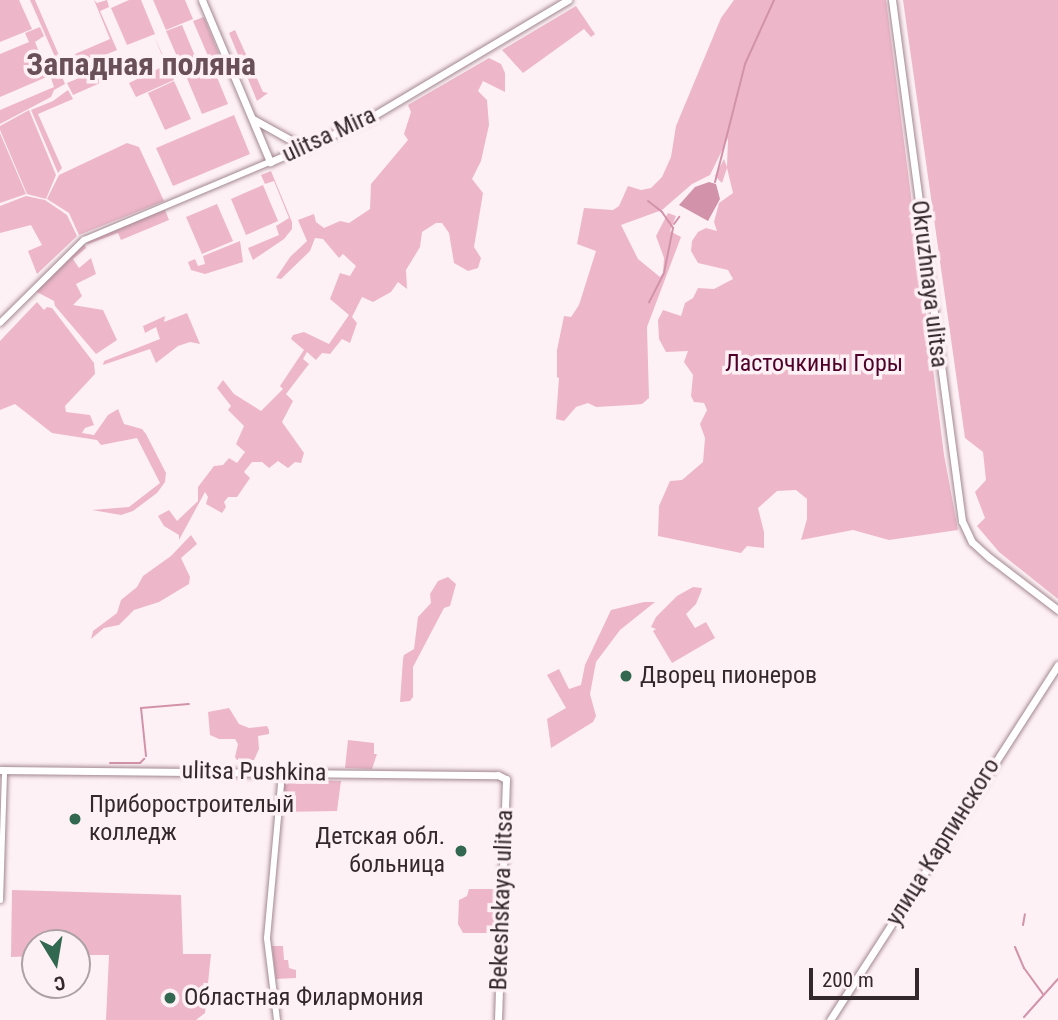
<!DOCTYPE html>
<meta charset="utf-8">
<style>
body{margin:0}
#map{position:relative;width:1058px;height:1020px;overflow:hidden;background:#fef1f5;font-family:"Roboto Condensed",sans-serif}
div>[style]{position:absolute}
.green>*{inset:0;background:#edb7c9}
.water>*{inset:0;background:#d292a9}
.stream>*{height:2px;margin:-1px;padding:0 1px;transform-origin:1px;border-radius:1px;background:#d292a9}
.roads{filter:drop-shadow(0 0 2px #a28790) drop-shadow(0 0 2px #a28790)}
.tertiary>*{height:5px;margin:-2.5px;padding:0 2.5px;transform-origin:2.5px;border-radius:2.5px;background:#fff}
.secondary>*{height:6px;margin:-3px;padding:0 3px;transform-origin:3px;border-radius:3px;background:#fff}
.primary>*{height:7px;margin:-3.5px;padding:0 3.5px;transform-origin:3.5px;border-radius:3.5px;background:#fff}
.dots>*{width:19px;height:19px;translate:-50% -50%;box-sizing:border-box;border:4px solid #fef1f5;border-radius:50%}
span{translate:-50% -50%;white-space:nowrap;text-align:center;line-height:1.15;-webkit-text-stroke:7px #fef1f5;paint-order:stroke}
.street-label{font-size:24px;color:#33282c}
.park-label{font-size:24px;color:#4f012a}
.poi-label{font-size:24px;color:#33282c}
.left{translate:0 -50%;text-align:left}
.right{translate:-100% -50%;text-align:right}
.district-label{font-size:32px;color:#695058;font-weight:700}
.north{position:absolute;left:21px;top:929px;width:70px;height:70px;box-sizing:border-box;background:#fef1f5;border:2px solid #ada1a5;border-radius:50%;rotate:169deg;font-size:19px;font-weight:700;line-height:28px;text-align:center;color:#33282c}
.north::after{content:'';display:block;margin:auto;width:24px;height:32px;background:#31684f;clip-path:polygon(50% 0,100% 100%,50% 72%,0 100%)}
.scale{position:absolute;left:809px;top:968px;width:110px;height:32px;box-sizing:border-box;border:4px solid #33282c;border-top:0;padding-left:9px;font-size:21px;line-height:24px;white-space:nowrap;color:#33282c;-webkit-text-stroke:5px #fef1f5;paint-order:stroke}
</style>
<div id="map">
<div class="green">
<i style="clip-path:polygon(0 0,19px 0,32px 29px,0 42px)"></i>
<i style="clip-path:polygon(30px 0,35px 0,61px 60px,110px 39px,94px 0,97px 3px,107px 0,109px 7px,100px 11px,117px 50px,62px 73px)"></i>
<i style="clip-path:polygon(129px 0,141px 0,155px 34px,127px 45px,111px 8px)"></i>
<i style="clip-path:polygon(153px 0,185px 0,193px 19px,166px 30px)"></i>
<i style="clip-path:polygon(734px 0,886px 0,944px 455px,958px 530px,889px 540px,853px 530px,801px 540px,807px 519px,807px 499px,796px 490px,777px 491px,758px 508px,764px 532px,764px 548px,747px 546px,741px 553px,658px 536px,659px 506px,670px 481px,682px 480px,703px 462px,705px 438px,700px 424px,707px 410px,704px 403px,694px 402px,691px 396px,693px 375px,684px 362px,688px 351px,666px 352px,659px 339px,658px 320px,663px 310px,681px 316px,685px 303px,693px 298px,698px 288px,714px 289px,733px 279px,728px 270px,698px 263px,691px 251px,692px 241px,698px 232px,706px 228px,717px 231px,714px 222px,719px 203px,733px 193px,727px 168px,722px 183px,715px 176px,724px 159px,727px 167px,728px 138px,710px 175px,692px 184px,662px 210px,621px 225px,638px 259px,660px 277px,663px 273px,664px 258px,656px 236px,668px 213px,676px 216px,670px 231px,681px 237px,647px 327px,649px 398px,642px 404px,631px 405px,596px 407px,588px 403px,576px 407px,564px 421px,556px 419px,559px 378px,557px 377px,557px 350px,564px 316px,571px 317px,579px 305px,596px 251px,577px 244px,584px 208px,613px 210px,619px 206px,628px 186px,641px 190px,651px 188px,662px 177px,671px 157px,676px 126px,721px 18px)"></i>
<i style="clip-path:polygon(903px 0,1058px 0,1058px 599px,999px 552px,977px 526px,985px 518px,975px 492px,986px 480px,983px 452px,965px 438px)"></i>
<i style="clip-path:polygon(576px 6px,595px 34px,591px 37px,584px 29px,523px 73px,502px 50px)"></i>
<i style="clip-path:polygon(204px 17px,221px 59px,211px 63px,193px 21px)"></i>
<i style="clip-path:polygon(182px 25px,200px 68px,185px 75px,166px 31px)"></i>
<i style="clip-path:polygon(40px 27px,44px 36px,35px 42px,49px 76px,0 97px,0 54px,29px 42px,25px 33px)"></i>
<i style="clip-path:polygon(235px 30px,263px 92px,268px 93px,257px 101px,229px 33px)"></i>
<i style="clip-path:polygon(154px 36px,174px 80px,136px 97px,129px 83px,166px 65px)"></i>
<i style="clip-path:polygon(489px 58px,501px 64px,505px 73px,505px 92px,483px 81px,478px 91px,487px 100px,489px 125px,481px 161px,472px 179px,483px 193px,474px 247px,481px 258px,478px 268px,468px 271px,454px 263px,449px 233px,442px 223px,436px 223px,422px 232px,420px 247px,406px 270px,407px 289px,398px 282px,391px 292px,373px 302px,362px 297px,352px 317px,357px 323px,350px 343px,342px 339px,330px 354px,322px 353px,316px 360px,307px 352px,303px 359px,309px 364px,286px 394px,293px 401px,282px 422px,304px 453px,301px 463px,295px 462px,288px 468px,278px 461px,269px 468px,262px 462px,252px 462px,244px 472px,250px 478px,237px 497px,228px 497px,224px 502px,226px 507px,222px 513px,206px 504px,208px 497px,205px 492px,179px 540px,179px 535px,164px 526px,158px 516px,169px 510px,177px 521px,198px 501px,198px 487px,214px 466px,223px 465px,229px 458px,237px 463px,245px 452px,236px 444px,244px 426px,228px 410px,231px 406px,217px 388px,223px 380px,234px 394px,261px 411px,283px 389px,280px 386px,304px 350px,291px 339px,293px 335px,304px 332px,329px 344px,349px 315px,330px 299px,340px 273px,350px 276px,356px 266px,343px 254px,339px 258px,323px 239px,315px 238px,310px 251px,281px 279px,276px 278px,290px 257px,307px 241px,298px 220px,314px 214px,316px 222px,324px 228px,340px 221px,349px 223px,370px 209px,371px 184px,408px 140px,404px 134px,411px 112px,408px 105px)"></i>
<i style="clip-path:polygon(112px 64px,116px 76px,73px 95px,67px 83px)"></i>
<i style="clip-path:polygon(212px 65px,228px 104px,202px 114px,186px 76px)"></i>
<i style="clip-path:polygon(61px 74px,65px 84px,54px 90px,51px 97px,0 124px,0 110px,54px 87px,51px 78px)"></i>
<i style="clip-path:polygon(174px 81px,191px 119px,165px 130px,148px 93px)"></i>
<i style="clip-path:polygon(68px 90px,73px 99px,38px 114px,62px 168px,58px 173px,31px 110px,53px 101px)"></i>
<i style="clip-path:polygon(29px 110px,56px 175px,46px 199px,27px 194px,0 130px,0 126px)"></i>
<i style="clip-path:polygon(234px 115px,250px 154px,173px 186px,156px 148px)"></i>
<i style="clip-path:polygon(0 133px,26px 194px,0 203px)"></i>
<i style="clip-path:polygon(127px 143px,139px 147px,164px 201px,79px 235px,69px 213px,47px 199px,59px 175px)"></i>
<i style="clip-path:polygon(271px 171px,292px 222px,292px 229px,284px 239px,253px 260px,248px 248px,279px 235px,276px 226px,289px 218px,274px 181px,265px 184px,261px 175px)"></i>
<i style="clip-path:polygon(263px 185px,278px 221px,246px 235px,231px 199px)"></i>
<i style="clip-path:polygon(26px 196px,45px 200px,67px 215px,77px 236px,37px 274px,28px 251px,42px 245px,31px 225px,0 233px,0 206px)"></i>
<i style="clip-path:polygon(217px 204px,233px 241px,202px 254px,186px 217px)"></i>
<i style="clip-path:polygon(165px 210px,169px 220px,121px 240px,118px 233px,88px 244px,86px 241px)"></i>
<i style="clip-path:polygon(240px 241px,243px 262px,205px 274px,191px 270px,188px 262px,195px 259px,198px 266px,205px 264px,203px 256px)"></i>
<i style="clip-path:polygon(83px 242px,86px 248px,73px 259px,79px 268px,91px 258px,96px 274px,76px 284px,82px 296px,73px 305px,103px 310px,117px 340px,96px 354px,55px 306px,54px 301px,35px 291px)"></i>
<i style="clip-path:polygon(37px 302px,44px 310px,47px 307px,52px 308px,94px 363px,95px 374px,65px 406px,66px 412px,90px 415px,94px 425px,85px 428px,82px 433px,94px 435px,108px 415px,118px 409px,124px 424px,142px 429px,146px 434px,166px 473px,165px 482px,157px 493px,133px 511px,121px 515px,92px 510px,129px 507px,160px 483px,137px 438px,101px 445px,97px 440px,52px 433px,15px 404px,0 410px,0 341px)"></i>
<i style="clip-path:polygon(187px 313px,200px 344px,190px 342px,178px 346px,156px 363px,150px 349px,103px 365px,104px 361px,160px 339px,156px 327px,145px 333px,143px 326px,165px 316px,164px 322px)"></i>
<i style="clip-path:polygon(191px 535px,197px 544px,181px 558px,190px 577px,189px 584px,159px 602px,134px 610px,119px 625px,104px 628px,91px 639px,93px 631px,117px 613px,121px 600px,137px 587px,143px 576px,171px 556px)"></i>
<i style="clip-path:polygon(448px 577px,456px 584px,450px 606px,444px 608px,413px 667px,413px 697px,410px 701px,400px 702px,403px 659px,404px 655px,414px 649px,418px 617px,431px 603px,430px 594px,438px 581px)"></i>
<i style="clip-path:polygon(693px 587px,702px 588px,701px 592px,696px 604px,686px 614px,695px 628px,706px 622px,715px 638px,672px 663px,653px 631px,656px 629px,651px 627px,656px 617px,677px 596px)"></i>
<i style="clip-path:polygon(644px 602px,655px 602px,620px 630px,596px 662px,590px 694px,596px 716px,593px 722px,551px 748px,547px 719px,566px 708px,547px 675px,559px 669px,569px 689px,581px 685px,585px 665px,611px 610px)"></i>
<i style="clip-path:polygon(229px 708px,239px 724px,249px 728px,267px 726px,269px 730px,269px 734px,258px 736px,259px 749px,254px 760px,237px 760px,235px 757px,238px 744px,235px 739px,219px 739px,210px 735px,208px 712px)"></i>
<i style="clip-path:polygon(348px 740px,374px 743px,374px 754px,377px 754px,372px 769px,345px 768px)"></i>
<i style="clip-path:polygon(283px 779px,341px 781px,337px 811px,281px 812px)"></i>
<i style="clip-path:polygon(469px 889px,494px 889px,494px 933px,463px 933px,458px 924px,459px 900px,467px 896px)"></i>
<i style="clip-path:polygon(12px 890px,181px 895px,183px 954px,211px 954px,205px 1013px,196px 1020px,106px 1020px,109px 955px,77px 955px,77px 943px,35px 943px,35px 956px,11px 957px)"></i>
<i style="clip-path:polygon(272px 946px,283px 946px,284px 960px,288px 960px,289px 968px,296px 970px,296px 978px,276px 979px)"></i>
</div>
<div class="water">
<i style="clip-path:polygon(709px 182px,716px 184px,720px 199px,708px 221px,679px 205px,695px 187px)"></i>
</div>
<div class="stream">
<i style="left:715px;top:182px;width:122px;rotate:-75.7deg"></i>
<i style="left:745px;top:64px;width:70px;rotate:-65.6deg"></i>
<i style="left:648px;top:201px;width:18px;rotate:38deg"></i>
<i style="left:662px;top:212px;width:19px;rotate:55deg"></i>
<i style="left:673px;top:228px;width:46px;rotate:101.3deg"></i>
<i style="left:664px;top:273px;width:33px;rotate:117deg"></i>
<i style="left:674px;top:224px;width:9px;rotate:-54deg"></i>
<i style="left:146px;top:756px;width:48px;rotate:-95.9deg"></i>
<i style="left:141px;top:708px;width:48px;rotate:-4.8deg"></i>
<i style="left:110px;top:763px;width:30px"></i>
<i style="left:140px;top:763px;width:6px;rotate:-45deg"></i>
<i style="left:1023px;top:925px;width:11px;rotate:-80deg"></i>
<i style="left:1015px;top:947px;width:23px;rotate:67deg"></i>
<i style="left:1024px;top:968px;width:32px;rotate:54deg"></i>
<i style="left:1024px;top:1017px;width:51px;rotate:-48.2deg"></i>
</div>
<div class="roads">
<div class="tertiary">
<i style="left:0;top:900px;width:130px;rotate:-88.2deg"></i>
</div>
<div class="secondary">
<i style="left:0;top:323px;width:118px;rotate:-44.7deg"></i>
<i style="left:84px;top:240px;width:202px;rotate:-22.8deg"></i>
<i style="left:277px;top:1020px;width:83px;rotate:-97deg"></i>
<i style="left:267px;top:938px;width:166px;rotate:-84.8deg"></i>
</div>
<div class="primary">
<i style="left:202px;top:0;width:176px;rotate:67.2deg"></i>
<i style="left:270px;top:162px;width:107px;rotate:-23.7deg"></i>
<i style="left:368px;top:119px;width:233px;rotate:-30.8deg"></i>
<i style="left:892px;top:0;width:526px;rotate:82.35deg"></i>
<i style="left:962px;top:521px;width:23px;rotate:65deg"></i>
<i style="left:972px;top:542px;width:24px;rotate:42deg"></i>
<i style="left:990px;top:558px;width:86px;rotate:37.4deg"></i>
<i style="left:253px;top:119px;width:60px;rotate:29.1deg"></i>
<i style="left:0;top:770px;width:498px;rotate:0.6deg"></i>
<i style="left:498px;top:775px;width:9px;rotate:27deg"></i>
<i style="left:506px;top:779px;width:241px;rotate:91.9deg"></i>
<i style="left:830px;top:1020px;width:422px;rotate:-57.3deg"></i>
</div>
</div>
<div class="dots">
<i style="left:626px;top:676px;background:#31684f"></i>
<i style="left:75px;top:819px;background:#31684f"></i>
<i style="left:461px;top:851px;background:#31684f"></i>
<i style="left:170px;top:998px;background:#31684f"></i>
</div>
<div class="street-label">
<span style="left:329px;top:135px;rotate:-25deg">ulitsa Mira</span>
<span style="left:929px;top:284px;rotate:83deg">Okruzhnaya ulitsa</span>
<span style="left:254px;top:772px;rotate:1deg">ulitsa Pushkina</span>
<span style="left:943px;top:842px;rotate:-58deg">улица Карпинского</span>
<span style="left:502px;top:900px;rotate:-88deg">Bekeshskaya ulitsa</span>
</div>
<div class="park-label">
<span style="left:814px;top:364px">Ласточкины Горы</span>
</div>
<div class="poi-label">
<span class="left" style="left:640px;top:676px">Дворец пионеров</span>
<span class="left" style="left:89px;top:819px">Приборостроителый<br>колледж</span>
<span class="right" style="left:445px;top:851px">Детская обл.<br>больница</span>
<span class="left" style="left:184px;top:998px">Областная Филармония</span>
</div>
<div class="district-label">
<span style="left:141px;top:64px">Западная поляна</span>
</div>
<div class="north">С</div>
<div class="scale">200 m</div>
</div>
